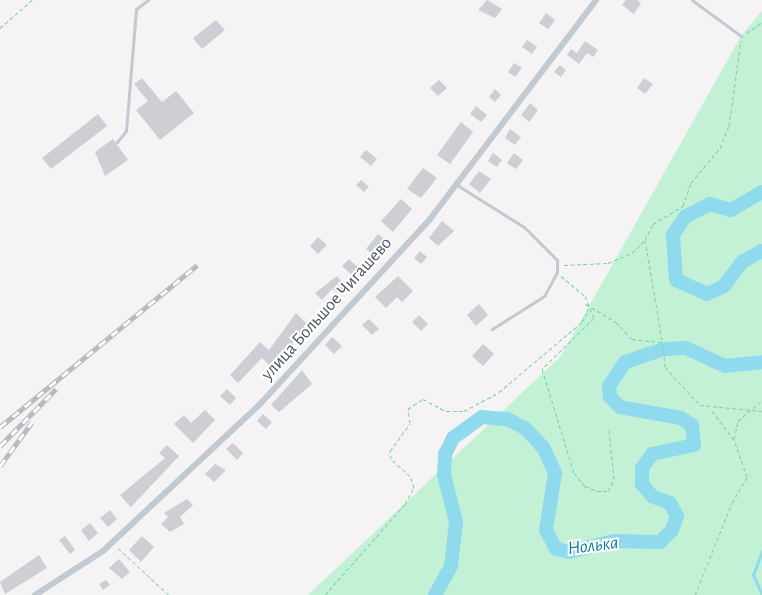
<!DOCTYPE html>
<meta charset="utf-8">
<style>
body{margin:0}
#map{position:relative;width:762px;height:595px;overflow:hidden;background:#f5f3f3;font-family:"Alegreya Sans",sans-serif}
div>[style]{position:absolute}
.green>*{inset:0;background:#c3f1d5}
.stream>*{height:2.5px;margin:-1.25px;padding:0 1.25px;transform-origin:1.25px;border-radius:1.25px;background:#90daee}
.river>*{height:14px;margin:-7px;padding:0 7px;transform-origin:7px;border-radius:7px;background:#90daee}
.building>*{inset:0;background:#cdcfd5}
.path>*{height:1px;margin-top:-0.5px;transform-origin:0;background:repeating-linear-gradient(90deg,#7ad0a6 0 4px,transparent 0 6.5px)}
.lane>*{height:3px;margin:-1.5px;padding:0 1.5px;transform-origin:1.5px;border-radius:1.5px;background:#c1cad2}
.street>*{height:6px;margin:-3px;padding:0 3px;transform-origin:3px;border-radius:3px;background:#c1cad2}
.rail>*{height:4.5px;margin-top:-2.25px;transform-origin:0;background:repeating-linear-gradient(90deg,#fff 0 8px,#b5b8bd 0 16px);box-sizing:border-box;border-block:1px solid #b5b8bd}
span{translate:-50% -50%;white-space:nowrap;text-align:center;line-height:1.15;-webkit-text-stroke:4px #fff;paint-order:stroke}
.street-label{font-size:18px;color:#4a5661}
.water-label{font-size:19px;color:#0c7c9b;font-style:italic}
</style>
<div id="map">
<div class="green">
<i style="clip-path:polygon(762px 11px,762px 595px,308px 595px,561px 356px,741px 36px)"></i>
</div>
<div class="stream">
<i style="left:762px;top:595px;width:22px;rotate:-114deg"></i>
<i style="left:753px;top:575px;width:26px;rotate:-69deg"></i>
</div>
<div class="river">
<i style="left:762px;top:192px;width:36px;rotate:150deg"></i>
<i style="left:731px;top:210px;width:22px;rotate:-164deg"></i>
<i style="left:710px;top:204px;width:28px;rotate:153deg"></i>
<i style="left:685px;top:217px;width:22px;rotate:124deg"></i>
<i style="left:673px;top:235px;width:45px;rotate:86.2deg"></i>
<i style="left:676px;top:280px;width:34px;rotate:24deg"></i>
<i style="left:707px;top:294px;width:19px;rotate:-25deg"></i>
<i style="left:724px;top:286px;width:30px;rotate:-53deg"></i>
<i style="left:742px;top:262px;width:23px;rotate:-29deg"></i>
<i style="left:667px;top:349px;width:19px;rotate:-3deg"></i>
<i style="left:686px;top:348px;width:43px;rotate:24.8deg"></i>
<i style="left:725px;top:366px;width:37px;rotate:-6deg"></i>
<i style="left:435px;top:595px;width:33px;rotate:-61deg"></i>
<i style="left:451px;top:566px;width:44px;rotate:-83.5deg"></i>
<i style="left:456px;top:522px;width:49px;rotate:-104.3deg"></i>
<i style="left:444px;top:475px;width:21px;rotate:-87deg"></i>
<i style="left:445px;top:454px;width:18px;rotate:-63deg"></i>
<i style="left:453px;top:438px;width:36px;rotate:-36deg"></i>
<i style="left:482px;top:417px;width:25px;rotate:5deg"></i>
<i style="left:507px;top:419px;width:20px;rotate:27deg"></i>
<i style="left:525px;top:428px;width:26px;rotate:47deg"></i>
<i style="left:543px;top:447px;width:29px;rotate:65deg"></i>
<i style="left:555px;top:473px;width:58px;rotate:99deg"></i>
<i style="left:546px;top:530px;width:21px;rotate:62deg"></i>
<i style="left:556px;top:549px;width:13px;rotate:13deg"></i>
<i style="left:569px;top:552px;width:46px;rotate:-13.7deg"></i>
<i style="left:614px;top:541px;width:46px;rotate:1.2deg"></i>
<i style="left:660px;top:542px;width:17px;rotate:-45deg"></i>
<i style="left:672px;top:530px;width:15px;rotate:-70deg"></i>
<i style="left:677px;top:516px;width:15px;rotate:-118deg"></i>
<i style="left:670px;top:503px;width:19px;rotate:-159deg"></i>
<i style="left:652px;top:496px;width:16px;rotate:-130deg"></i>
<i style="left:642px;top:484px;width:16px;rotate:-90deg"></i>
<i style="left:642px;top:468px;width:17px;rotate:-54deg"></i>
<i style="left:652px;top:454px;width:43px;rotate:-12.1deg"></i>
<i style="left:694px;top:445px;width:20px;rotate:-96deg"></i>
<i style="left:692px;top:425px;width:13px;rotate:-148deg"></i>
<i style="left:681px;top:418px;width:62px;rotate:-169.8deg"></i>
<i style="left:620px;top:407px;width:14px;rotate:-135deg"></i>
<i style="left:610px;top:397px;width:11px;rotate:-95deg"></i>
<i style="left:609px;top:386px;width:29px;rotate:-56deg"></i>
<i style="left:625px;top:362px;width:41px;rotate:-18.4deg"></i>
</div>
<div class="building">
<i style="clip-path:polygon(487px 0,502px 9px,495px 18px,478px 10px)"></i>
<i style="clip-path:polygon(626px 0,637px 0,641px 3px,634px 14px,622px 5px)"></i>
<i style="clip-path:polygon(546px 13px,555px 20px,548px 29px,539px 23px)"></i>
<i style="clip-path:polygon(216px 20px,225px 30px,202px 49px,193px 38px)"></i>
<i style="clip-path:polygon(527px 40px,537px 47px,532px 54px,522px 47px)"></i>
<i style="clip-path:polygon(585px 41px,598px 50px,593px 57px,587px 53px,579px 64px,567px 55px,571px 49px,577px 53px)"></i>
<i style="clip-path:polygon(514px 63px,522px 68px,515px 77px,508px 72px)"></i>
<i style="clip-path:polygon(560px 65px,566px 70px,561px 77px,554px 72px)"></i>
<i style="clip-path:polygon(142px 78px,162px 102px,176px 91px,194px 113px,160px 140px,136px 110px,148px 101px,134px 84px)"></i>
<i style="clip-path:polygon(644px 78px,653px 84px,645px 94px,637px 88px)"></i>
<i style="clip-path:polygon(439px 80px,447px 88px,438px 96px,430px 88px)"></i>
<i style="clip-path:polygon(495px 89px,501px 95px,495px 102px,489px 97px)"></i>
<i style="clip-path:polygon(530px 103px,538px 110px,529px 122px,521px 115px)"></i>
<i style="clip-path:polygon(476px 106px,487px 115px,481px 122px,470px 114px)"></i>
<i style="clip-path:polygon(98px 114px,107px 126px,51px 169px,42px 158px)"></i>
<i style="clip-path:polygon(461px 122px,473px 132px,450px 164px,437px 155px)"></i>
<i style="clip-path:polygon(510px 129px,521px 137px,515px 145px,505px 138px)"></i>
<i style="clip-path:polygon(113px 139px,128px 160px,105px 176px,95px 152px)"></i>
<i style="clip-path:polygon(366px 150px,377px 159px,371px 166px,360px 157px)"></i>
<i style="clip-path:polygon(493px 153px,502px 160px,497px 167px,488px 161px)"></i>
<i style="clip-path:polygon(514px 153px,523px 160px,516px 169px,507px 163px)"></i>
<i style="clip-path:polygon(423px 168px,437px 178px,421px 198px,407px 189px)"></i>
<i style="clip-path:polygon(479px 171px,491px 179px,480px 193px,469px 184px)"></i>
<i style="clip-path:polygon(361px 180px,369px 187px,364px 192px,356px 185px)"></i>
<i style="clip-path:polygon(401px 199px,412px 209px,393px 232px,381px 221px)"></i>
<i style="clip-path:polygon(442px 221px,454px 231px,438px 246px,429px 238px)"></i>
<i style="clip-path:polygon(378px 234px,387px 241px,375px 256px,366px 249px)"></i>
<i style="clip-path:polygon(318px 237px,327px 245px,318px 254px,310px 246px)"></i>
<i style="clip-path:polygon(420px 251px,427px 257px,421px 264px,414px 258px)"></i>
<i style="clip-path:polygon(349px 259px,362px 271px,355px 278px,342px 266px)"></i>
<i style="clip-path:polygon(337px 276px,346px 286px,339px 294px,332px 289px,322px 300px,315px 293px)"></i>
<i style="clip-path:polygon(398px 276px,413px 291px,402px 302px,397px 297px,386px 308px,375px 297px)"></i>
<i style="clip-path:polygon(479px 304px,488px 315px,476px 326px,467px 315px)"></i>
<i style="clip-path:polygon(296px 313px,307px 324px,298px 337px,271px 367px,262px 358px,238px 383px,230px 375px,260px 342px,269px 350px)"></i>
<i style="clip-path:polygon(419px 315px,428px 324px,421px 331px,412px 322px)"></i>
<i style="clip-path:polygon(369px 319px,379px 329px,372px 335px,362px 325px)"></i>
<i style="clip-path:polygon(332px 337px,342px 346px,334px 354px,325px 345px)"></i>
<i style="clip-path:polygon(483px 344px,494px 354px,483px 366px,472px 356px)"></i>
<i style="clip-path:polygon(302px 370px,312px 384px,279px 412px,271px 405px)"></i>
<i style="clip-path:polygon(227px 389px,236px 398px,230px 405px,220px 396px)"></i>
<i style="clip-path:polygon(205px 410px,215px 420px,193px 443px,174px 424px,184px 415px,191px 423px)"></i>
<i style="clip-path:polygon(263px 414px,272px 422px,266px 429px,257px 421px)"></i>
<i style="clip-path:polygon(233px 443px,243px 453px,237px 460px,226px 449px)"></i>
<i style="clip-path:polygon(167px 445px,179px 456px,131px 507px,120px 495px,165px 458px,159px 453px)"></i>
<i style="clip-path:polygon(215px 464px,226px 470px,214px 482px,205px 474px)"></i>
<i style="clip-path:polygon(187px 499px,193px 505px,180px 517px,184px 524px,170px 532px,161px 524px,168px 517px,164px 513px)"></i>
<i style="clip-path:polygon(110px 510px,117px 519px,108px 527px,100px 518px)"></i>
<i style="clip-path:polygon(90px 523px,98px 533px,89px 541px,81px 530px)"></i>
<i style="clip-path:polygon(65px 536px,75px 550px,70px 554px,59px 540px)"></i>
<i style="clip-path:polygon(142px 536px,154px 547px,141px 562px,129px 550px)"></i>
<i style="clip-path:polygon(39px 555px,47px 568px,5px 594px,0 582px)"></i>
<i style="clip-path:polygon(119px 559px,130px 572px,122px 579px,109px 568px)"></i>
<i style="clip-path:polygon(106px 580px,110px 585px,103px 590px,99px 584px)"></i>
</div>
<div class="path">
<i style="left:0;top:28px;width:43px;rotate:-41.2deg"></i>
<i style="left:747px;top:33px;width:19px;rotate:-36deg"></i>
<i style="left:564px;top:265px;width:44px;rotate:-2.6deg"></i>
<i style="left:608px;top:263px;width:26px;rotate:-23deg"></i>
<i style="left:632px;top:253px;width:18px;rotate:-45deg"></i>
<i style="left:561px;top:276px;width:31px;rotate:40deg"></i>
<i style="left:585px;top:296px;width:24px;rotate:68deg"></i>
<i style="left:594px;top:318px;width:73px;rotate:135.6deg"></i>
<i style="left:542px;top:369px;width:109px;rotate:72.9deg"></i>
<i style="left:574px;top:473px;width:17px;rotate:50deg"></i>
<i style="left:585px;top:486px;width:13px;rotate:23deg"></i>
<i style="left:597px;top:491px;width:11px"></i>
<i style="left:608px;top:491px;width:13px;rotate:-63deg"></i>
<i style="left:614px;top:479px;width:49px;rotate:-95.8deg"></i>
<i style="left:662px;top:340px;width:101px;rotate:-99.6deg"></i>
<i style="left:645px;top:240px;width:18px;rotate:-63deg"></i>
<i style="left:653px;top:224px;width:35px;rotate:-31deg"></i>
<i style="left:683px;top:206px;width:24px;rotate:-71deg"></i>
<i style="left:691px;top:183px;width:45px;rotate:-50.4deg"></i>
<i style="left:720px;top:148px;width:24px;rotate:-68deg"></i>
<i style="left:729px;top:126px;width:86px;rotate:-82deg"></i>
<i style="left:663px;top:344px;width:23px;rotate:85deg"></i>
<i style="left:665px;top:367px;width:52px;rotate:47.4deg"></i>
<i style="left:700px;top:405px;width:62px;rotate:5.5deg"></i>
<i style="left:734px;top:439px;width:18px;rotate:-77deg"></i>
<i style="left:738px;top:421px;width:32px;rotate:-41deg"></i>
<i style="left:118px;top:548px;width:69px;rotate:42.7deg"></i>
<i style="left:325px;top:595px;width:121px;rotate:-48.7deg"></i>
<i style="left:405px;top:504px;width:18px;rotate:-61deg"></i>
<i style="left:414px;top:488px;width:13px;rotate:-108deg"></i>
<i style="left:410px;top:476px;width:25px;rotate:-138deg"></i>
<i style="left:391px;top:459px;width:8px;rotate:-97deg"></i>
<i style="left:390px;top:451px;width:34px;rotate:-54deg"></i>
<i style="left:410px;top:423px;width:14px;rotate:-98deg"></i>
<i style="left:408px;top:409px;width:18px;rotate:-34deg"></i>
<i style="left:423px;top:399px;width:26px;rotate:28deg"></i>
<i style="left:446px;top:411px;width:18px"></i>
<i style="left:464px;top:411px;width:40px;rotate:-28deg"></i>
<i style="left:499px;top:392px;width:109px;rotate:-40.1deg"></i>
<i style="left:582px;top:322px;width:12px;rotate:-59deg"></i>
<i style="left:588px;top:312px;width:8px;rotate:-104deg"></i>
<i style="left:586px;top:304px;width:35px;rotate:31deg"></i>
<i style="left:616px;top:322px;width:23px;rotate:47deg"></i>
<i style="left:632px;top:339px;width:31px;rotate:6deg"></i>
<i style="left:695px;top:595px;width:99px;rotate:-68.1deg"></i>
<i style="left:732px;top:503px;width:30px;rotate:-60deg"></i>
<i style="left:747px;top:477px;width:39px;rotate:-109deg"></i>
<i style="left:734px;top:440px;width:39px;rotate:-127deg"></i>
</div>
<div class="lane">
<i style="left:692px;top:0;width:61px;rotate:36.3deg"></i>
<i style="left:117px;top:142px;width:14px;rotate:-51deg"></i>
<i style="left:126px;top:131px;width:122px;rotate:-85.3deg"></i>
<i style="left:136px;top:9px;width:15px;rotate:-37deg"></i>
<i style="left:457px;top:185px;width:79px;rotate:32.1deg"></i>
<i style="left:524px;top:227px;width:47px;rotate:45deg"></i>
<i style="left:557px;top:260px;width:12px;rotate:90deg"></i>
<i style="left:557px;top:272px;width:27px;rotate:118deg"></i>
<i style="left:544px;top:296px;width:62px;rotate:147.6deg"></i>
</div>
<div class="street">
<i style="left:35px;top:595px;width:81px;rotate:-32.9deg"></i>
<i style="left:103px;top:551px;width:216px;rotate:-43.1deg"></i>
<i style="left:261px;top:403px;width:250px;rotate:-47.4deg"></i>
<i style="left:430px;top:219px;width:275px;rotate:-52.8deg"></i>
</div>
<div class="rail">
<i style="left:0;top:427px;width:255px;rotate:-39.4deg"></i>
<i style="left:0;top:446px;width:80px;rotate:-45.5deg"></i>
<i style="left:0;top:466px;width:54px;rotate:-54deg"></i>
</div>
<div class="street-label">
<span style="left:327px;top:309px;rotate:-48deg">улица Большое Чигашево</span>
</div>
<div class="water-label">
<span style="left:593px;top:546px;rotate:-7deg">Нолька</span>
</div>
</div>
